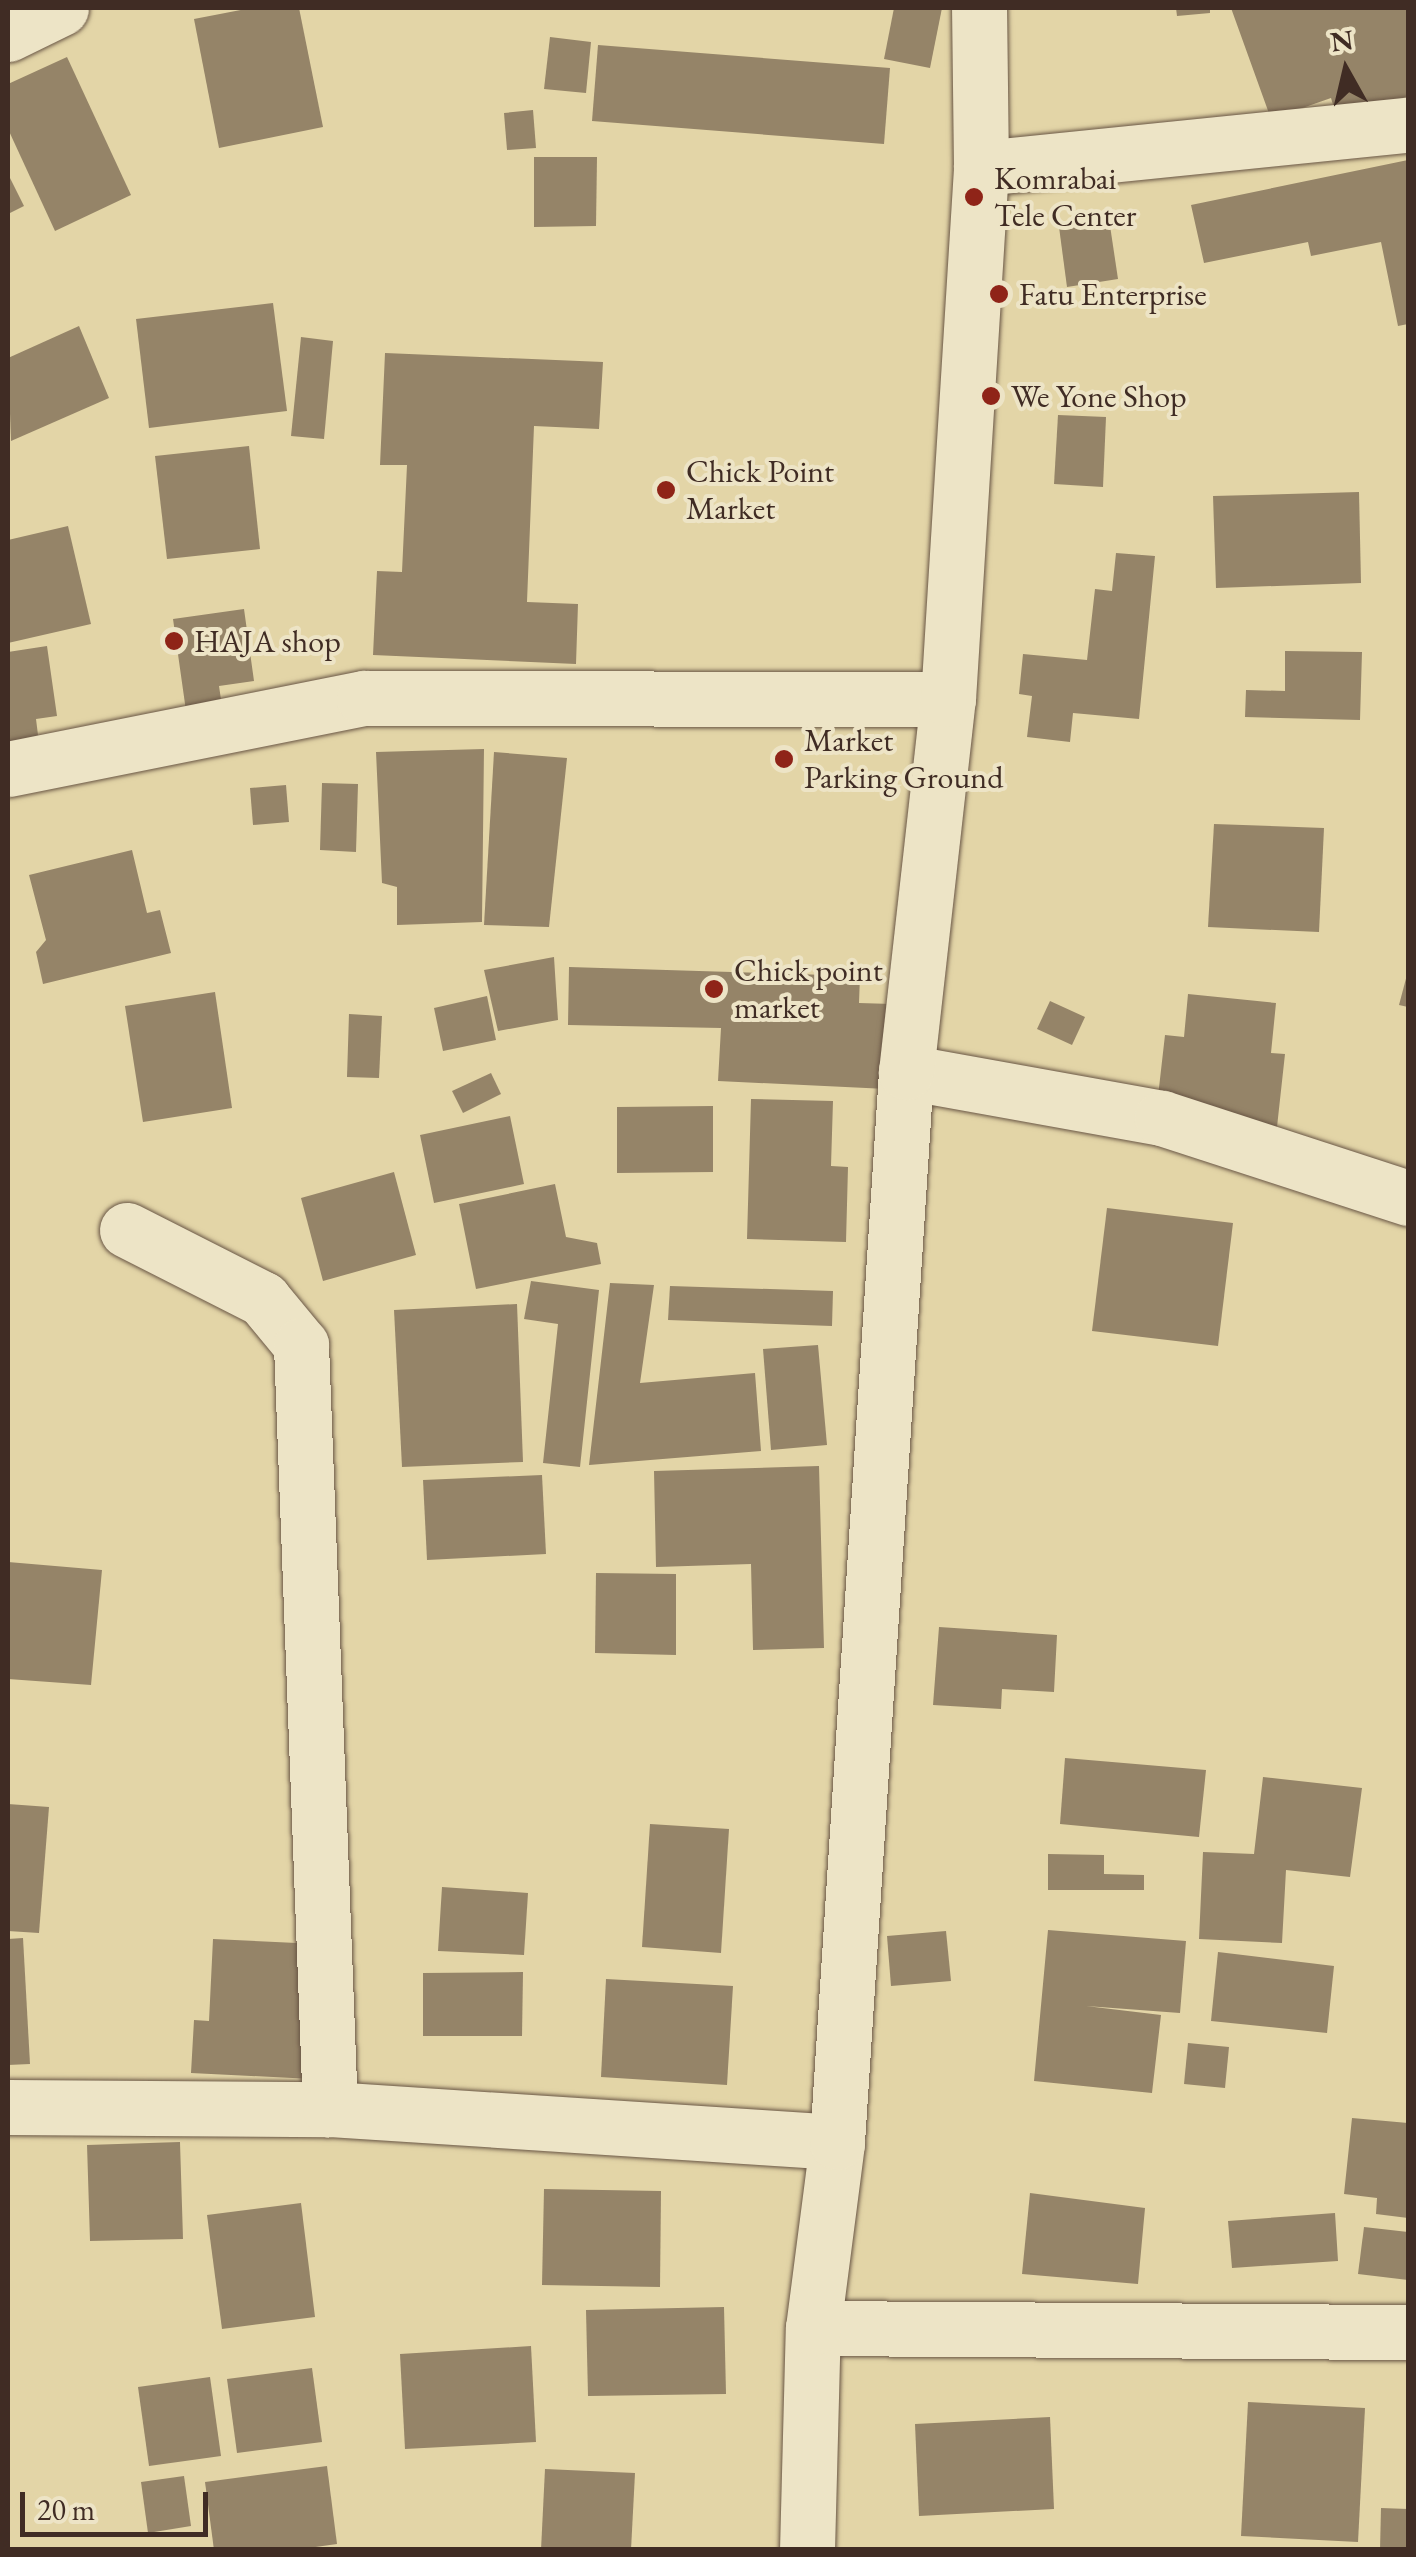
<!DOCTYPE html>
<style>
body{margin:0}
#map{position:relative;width:1416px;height:2557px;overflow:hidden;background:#e3d5a7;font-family:"EB Garamond",serif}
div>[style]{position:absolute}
.building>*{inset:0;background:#958468}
.roads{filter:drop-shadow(0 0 2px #695645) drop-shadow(0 0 2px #695645)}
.street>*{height:55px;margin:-27.5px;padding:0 27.5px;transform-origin:27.5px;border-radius:27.5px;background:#ede4c6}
.dots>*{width:28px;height:28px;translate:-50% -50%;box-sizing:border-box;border:5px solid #ede4c6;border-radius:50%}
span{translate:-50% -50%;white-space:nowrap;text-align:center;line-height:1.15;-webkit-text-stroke:8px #ede4c6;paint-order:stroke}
.poi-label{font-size:32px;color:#402c24}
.left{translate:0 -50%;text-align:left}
.frame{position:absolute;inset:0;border:10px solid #402c24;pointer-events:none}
.north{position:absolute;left:1296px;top:20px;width:100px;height:100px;-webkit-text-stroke:8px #ede4c6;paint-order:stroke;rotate:352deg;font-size:28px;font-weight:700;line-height:40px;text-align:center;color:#402c24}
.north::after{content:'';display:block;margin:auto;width:35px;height:45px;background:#402c24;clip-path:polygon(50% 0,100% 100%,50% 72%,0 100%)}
.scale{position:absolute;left:20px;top:2492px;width:188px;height:45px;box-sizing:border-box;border:5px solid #402c24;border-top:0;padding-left:12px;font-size:30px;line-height:35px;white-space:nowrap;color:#402c24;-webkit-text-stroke:8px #ede4c6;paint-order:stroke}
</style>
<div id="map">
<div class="building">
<i style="clip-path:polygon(251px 8px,299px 8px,323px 127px,219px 148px,194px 19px)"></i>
<i style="clip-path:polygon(894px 8px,942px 8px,930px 68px,884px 59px)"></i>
<i style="clip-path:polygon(1176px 8px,1210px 8px,1210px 13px,1177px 16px)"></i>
<i style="clip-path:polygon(1231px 8px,1408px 8px,1408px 96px,1338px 121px,1331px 98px,1271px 119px)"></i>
<i style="clip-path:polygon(550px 37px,591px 42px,586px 93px,544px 89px)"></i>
<i style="clip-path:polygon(598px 45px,890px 68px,884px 144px,592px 121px)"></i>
<i style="clip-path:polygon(67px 57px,131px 195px,55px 231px,8px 129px,8px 84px)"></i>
<i style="clip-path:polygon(533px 110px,536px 148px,507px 150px,504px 113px)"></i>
<i style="clip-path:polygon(534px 157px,597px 157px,596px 226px,534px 227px)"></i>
<i style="clip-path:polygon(1408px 160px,1408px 324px,1398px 326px,1381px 242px,1311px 256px,1308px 242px,1204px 263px,1191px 205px)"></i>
<i style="clip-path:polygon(8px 174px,24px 206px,8px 214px)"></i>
<i style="clip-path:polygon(1109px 219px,1118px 279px,1067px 287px,1059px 227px)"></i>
<i style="clip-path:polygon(273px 303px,287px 411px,149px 428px,136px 319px)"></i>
<i style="clip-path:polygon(79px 326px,109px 398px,11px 441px,8px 358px)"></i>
<i style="clip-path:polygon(301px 337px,333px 341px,324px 439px,291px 436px)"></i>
<i style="clip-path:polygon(385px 353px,603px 362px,599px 429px,534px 426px,527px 602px,578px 604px,576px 664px,373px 655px,377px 571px,402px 572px,407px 465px,380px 465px)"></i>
<i style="clip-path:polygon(1058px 415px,1106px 417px,1103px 487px,1054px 484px)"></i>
<i style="clip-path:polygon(249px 446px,260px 549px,167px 559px,155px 456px)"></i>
<i style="clip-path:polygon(1359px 492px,1361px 583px,1216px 588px,1213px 496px)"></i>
<i style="clip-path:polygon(68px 526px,91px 624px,8px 643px,8px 540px)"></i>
<i style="clip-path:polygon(1116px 553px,1155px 556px,1139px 719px,1073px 713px,1070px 742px,1027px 737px,1032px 696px,1019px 694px,1023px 654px,1087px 660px,1095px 589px,1112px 591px)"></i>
<i style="clip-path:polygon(244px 609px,254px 681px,219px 686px,223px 713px,187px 718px,173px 619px)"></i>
<i style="clip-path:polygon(47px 646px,57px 716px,36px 719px,40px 751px,8px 756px,8px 652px)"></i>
<i style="clip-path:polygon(1285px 651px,1362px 652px,1360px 720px,1245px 717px,1246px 690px,1285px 691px)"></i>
<i style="clip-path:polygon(484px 749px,482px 922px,397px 925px,397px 887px,382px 883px,376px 752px)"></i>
<i style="clip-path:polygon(494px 752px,567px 758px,549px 927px,484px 925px)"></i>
<i style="clip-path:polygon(322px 783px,358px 784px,356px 852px,320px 850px)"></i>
<i style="clip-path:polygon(286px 785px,289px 822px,253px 825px,250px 788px)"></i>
<i style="clip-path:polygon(1214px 824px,1324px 828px,1319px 932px,1208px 927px)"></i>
<i style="clip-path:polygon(132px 850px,147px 913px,160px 910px,171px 953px,43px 984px,36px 952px,46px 940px,29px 875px)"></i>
<i style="clip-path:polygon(554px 957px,558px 1020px,498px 1031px,484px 970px)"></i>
<i style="clip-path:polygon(569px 967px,860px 976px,859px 1003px,892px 1004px,887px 1089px,718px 1081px,721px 1028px,568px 1025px)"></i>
<i style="clip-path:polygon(1408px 971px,1408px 1007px,1399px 1005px)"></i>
<i style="clip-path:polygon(215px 992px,232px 1108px,143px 1122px,125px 1006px)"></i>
<i style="clip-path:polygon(1188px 994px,1276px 1003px,1271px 1053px,1285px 1054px,1277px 1127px,1156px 1114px,1165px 1035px,1184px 1037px)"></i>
<i style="clip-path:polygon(487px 996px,496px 1040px,443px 1051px,434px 1008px)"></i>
<i style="clip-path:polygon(1050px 1001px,1085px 1017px,1072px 1045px,1037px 1029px)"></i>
<i style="clip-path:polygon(349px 1014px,382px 1016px,379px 1078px,347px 1077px)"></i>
<i style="clip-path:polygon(491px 1073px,501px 1094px,463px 1113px,452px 1091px)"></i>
<i style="clip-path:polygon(751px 1099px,833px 1101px,831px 1166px,848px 1167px,846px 1242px,747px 1239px)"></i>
<i style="clip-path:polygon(713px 1106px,713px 1172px,617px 1173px,617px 1107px)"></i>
<i style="clip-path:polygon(510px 1116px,524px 1184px,434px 1203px,420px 1135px)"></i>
<i style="clip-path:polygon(394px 1172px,416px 1255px,323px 1281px,301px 1198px)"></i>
<i style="clip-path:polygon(555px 1184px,566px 1237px,597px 1243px,601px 1264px,476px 1289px,459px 1204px)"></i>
<i style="clip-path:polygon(1107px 1208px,1233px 1223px,1218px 1346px,1092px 1331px)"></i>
<i style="clip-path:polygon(531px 1281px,599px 1290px,580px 1467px,543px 1463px,558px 1324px,524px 1319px)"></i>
<i style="clip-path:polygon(610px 1283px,654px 1285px,640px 1383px,755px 1373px,761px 1451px,589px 1465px)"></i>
<i style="clip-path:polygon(670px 1286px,833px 1291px,832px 1326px,668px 1320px)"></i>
<i style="clip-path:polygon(517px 1304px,523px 1462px,402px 1467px,394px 1310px)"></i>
<i style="clip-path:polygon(818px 1345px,827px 1445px,771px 1450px,763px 1349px)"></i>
<i style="clip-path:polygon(819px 1466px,824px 1648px,753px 1650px,751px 1564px,656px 1567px,654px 1471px)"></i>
<i style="clip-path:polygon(542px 1475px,546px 1554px,427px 1560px,423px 1480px)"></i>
<i style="clip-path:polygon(8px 1562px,102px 1570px,91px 1685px,8px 1679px)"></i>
<i style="clip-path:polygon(596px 1573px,676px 1574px,676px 1655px,595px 1653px)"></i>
<i style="clip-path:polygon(939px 1627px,1057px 1635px,1054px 1692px,1002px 1689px,1001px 1709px,933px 1705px)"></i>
<i style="clip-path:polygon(1065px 1758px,1206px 1770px,1199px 1837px,1060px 1824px)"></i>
<i style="clip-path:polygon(1263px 1777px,1362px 1788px,1350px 1877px,1286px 1870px,1282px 1943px,1199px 1939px,1203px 1852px,1254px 1854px)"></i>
<i style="clip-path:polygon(8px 1804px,49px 1807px,39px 1933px,8px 1931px)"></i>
<i style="clip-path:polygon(650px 1824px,729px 1829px,721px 1953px,642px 1947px)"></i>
<i style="clip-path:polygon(1048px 1854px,1104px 1855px,1104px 1874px,1144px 1875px,1144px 1890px,1048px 1890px)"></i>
<i style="clip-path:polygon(442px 1887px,528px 1893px,524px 1955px,438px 1951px)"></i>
<i style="clip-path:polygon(1048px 1930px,1186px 1941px,1180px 2013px,1086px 2006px,1161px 2015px,1152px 2093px,1034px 2081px)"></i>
<i style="clip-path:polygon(946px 1931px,951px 1981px,891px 1986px,887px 1936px)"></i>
<i style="clip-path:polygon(23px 1938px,30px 2064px,8px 2065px,8px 1939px)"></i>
<i style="clip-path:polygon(213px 1939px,318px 1944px,312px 2079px,191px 2073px,194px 2020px,209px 2021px)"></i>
<i style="clip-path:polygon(1218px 1952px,1334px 1966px,1327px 2033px,1211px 2021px)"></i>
<i style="clip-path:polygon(523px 1972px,522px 2036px,423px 2036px,423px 1973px)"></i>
<i style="clip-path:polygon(606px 1979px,733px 1986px,727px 2085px,601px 2077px)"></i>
<i style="clip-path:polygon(1188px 2043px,1229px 2047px,1225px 2088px,1184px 2084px)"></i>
<i style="clip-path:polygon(1352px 2118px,1408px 2123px,1408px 2218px,1376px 2214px,1377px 2198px,1344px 2194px)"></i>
<i style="clip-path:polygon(180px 2142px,183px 2239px,90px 2241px,87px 2145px)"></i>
<i style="clip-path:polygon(544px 2189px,661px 2191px,660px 2287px,542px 2285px)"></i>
<i style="clip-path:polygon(1030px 2193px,1145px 2208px,1138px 2284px,1022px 2274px)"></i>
<i style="clip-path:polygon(301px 2203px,315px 2317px,222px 2329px,207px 2215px)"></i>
<i style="clip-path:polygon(1335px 2213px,1338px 2261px,1232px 2268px,1228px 2221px)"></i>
<i style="clip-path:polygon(1364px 2227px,1408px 2232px,1408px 2280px,1358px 2274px)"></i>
<i style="clip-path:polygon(724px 2307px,726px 2394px,588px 2396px,586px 2310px)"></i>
<i style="clip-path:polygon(531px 2346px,536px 2442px,405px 2449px,400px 2354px)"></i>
<i style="clip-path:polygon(312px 2368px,322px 2442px,237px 2453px,227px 2379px)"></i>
<i style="clip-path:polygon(210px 2377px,221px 2456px,149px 2466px,138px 2387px)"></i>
<i style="clip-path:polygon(1248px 2402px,1365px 2408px,1358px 2542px,1241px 2536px)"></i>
<i style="clip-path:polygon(1050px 2417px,1054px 2509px,919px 2516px,915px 2424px)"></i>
<i style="clip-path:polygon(327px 2466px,337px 2544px,294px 2550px,214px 2550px,205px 2482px)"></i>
<i style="clip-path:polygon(545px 2469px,635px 2473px,631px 2550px,541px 2550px)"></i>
<i style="clip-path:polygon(184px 2476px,191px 2526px,148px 2533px,141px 2482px)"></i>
<i style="clip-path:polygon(1381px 2508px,1408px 2509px,1408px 2550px,1380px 2550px)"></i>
</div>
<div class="roads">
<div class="street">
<i style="left:8px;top:34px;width:59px;rotate:-26.1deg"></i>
<i style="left:981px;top:168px;width:429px;rotate:-5.8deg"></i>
<i style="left:8px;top:769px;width:363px;rotate:-11.3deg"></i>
<i style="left:364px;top:698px;width:584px;rotate:0.1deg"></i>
<i style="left:906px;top:1072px;width:260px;rotate:10.2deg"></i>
<i style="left:1162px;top:1118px;width:259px;rotate:18deg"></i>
<i style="left:127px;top:1230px;width:153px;rotate:26.9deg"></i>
<i style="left:263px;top:1299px;width:60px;rotate:50.4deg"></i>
<i style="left:301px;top:1345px;width:765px;rotate:87.83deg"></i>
<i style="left:8px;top:2107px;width:322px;rotate:0.4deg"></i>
<i style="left:330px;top:2109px;width:508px;rotate:3.72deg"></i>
<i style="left:813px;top:2328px;width:595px;rotate:0.39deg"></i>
<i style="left:807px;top:2550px;width:222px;rotate:-88.5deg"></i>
<i style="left:813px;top:2328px;width:188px;rotate:-82.6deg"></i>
<i style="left:837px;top:2142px;width:1072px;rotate:-86.31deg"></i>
<i style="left:906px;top:1072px;width:375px;rotate:-83.6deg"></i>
<i style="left:948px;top:699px;width:532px;rotate:-86.44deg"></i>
<i style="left:981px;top:168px;width:160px;rotate:-90.7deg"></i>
</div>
</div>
<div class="dots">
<i style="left:974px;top:197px;background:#8f2418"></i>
<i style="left:999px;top:294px;background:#8f2418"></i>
<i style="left:991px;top:396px;background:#8f2418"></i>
<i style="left:666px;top:490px;background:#8f2418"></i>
<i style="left:174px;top:641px;background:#8f2418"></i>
<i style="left:784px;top:759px;background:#8f2418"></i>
<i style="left:714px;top:989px;background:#8f2418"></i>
</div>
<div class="poi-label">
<span class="left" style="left:994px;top:197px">Komrabai<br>Tele Center</span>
<span class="left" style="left:1019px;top:294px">Fatu Enterprise</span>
<span class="left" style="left:1011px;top:396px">We Yone Shop</span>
<span class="left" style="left:686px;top:490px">Chick Point<br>Market</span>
<span class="left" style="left:194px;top:641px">HAJA shop</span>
<span class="left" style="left:804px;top:759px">Market<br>Parking Ground</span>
<span class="left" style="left:734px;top:989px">Chick point<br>market</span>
</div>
<div class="frame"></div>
<div class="north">N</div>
<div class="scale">20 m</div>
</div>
